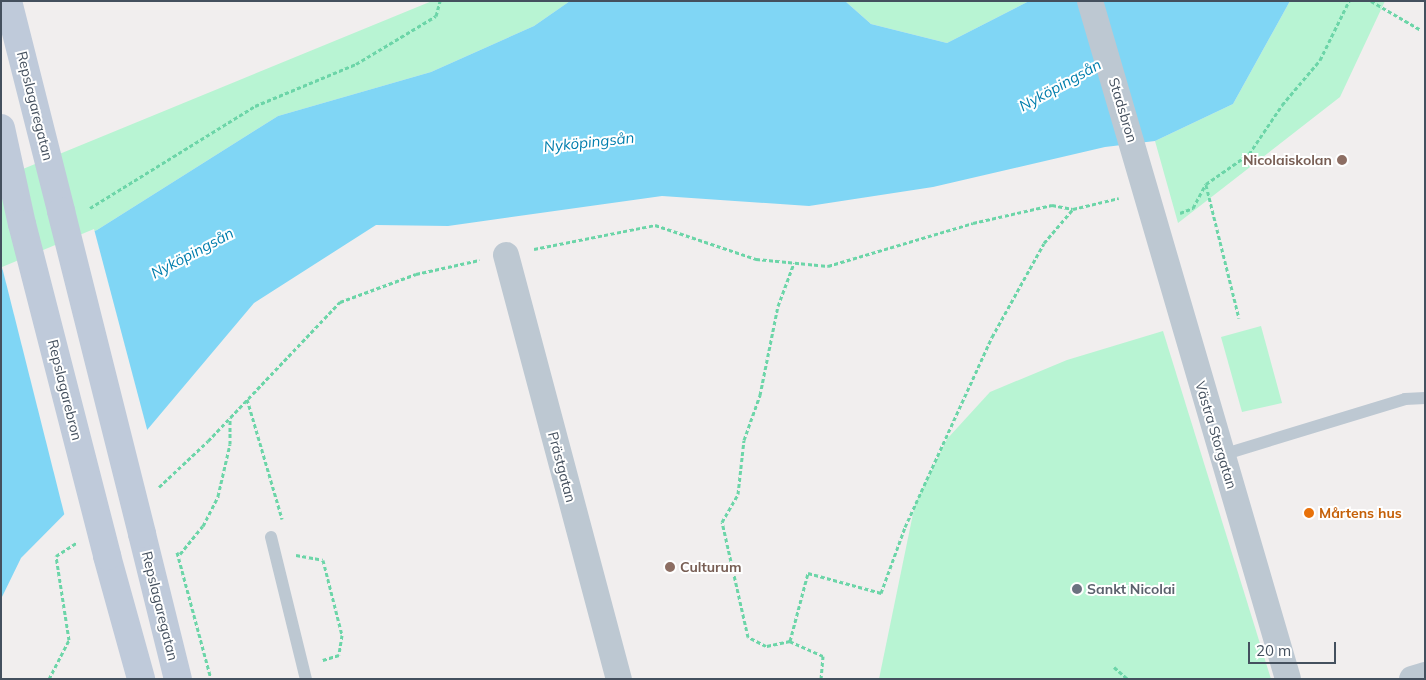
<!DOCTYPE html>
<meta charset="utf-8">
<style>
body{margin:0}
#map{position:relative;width:1426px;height:680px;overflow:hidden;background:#f1eeee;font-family:Mulish,sans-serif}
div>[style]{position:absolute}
.green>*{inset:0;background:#b8f4d3}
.water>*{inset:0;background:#80d6f5}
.pier>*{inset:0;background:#f1eeee}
.path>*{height:3px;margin-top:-1.5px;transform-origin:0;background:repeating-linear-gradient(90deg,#6cd5a8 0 4px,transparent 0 6.5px)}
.lane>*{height:12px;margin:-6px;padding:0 6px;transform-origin:6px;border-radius:6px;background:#bdc8d2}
.street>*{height:26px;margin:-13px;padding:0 13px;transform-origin:13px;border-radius:13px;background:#bdc8d2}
.secondary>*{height:28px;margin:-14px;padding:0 14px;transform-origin:14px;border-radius:14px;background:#bfcada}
.secondary-bridge>*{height:28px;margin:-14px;padding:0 14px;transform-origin:14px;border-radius:14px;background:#bfcada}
.dots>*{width:14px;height:14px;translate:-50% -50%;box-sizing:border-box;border:2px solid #fff;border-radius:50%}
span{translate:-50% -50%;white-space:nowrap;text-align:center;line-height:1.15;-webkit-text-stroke:4px #fff;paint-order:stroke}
.street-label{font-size:14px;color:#44505e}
.education-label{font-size:14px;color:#785e54;font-weight:700}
.right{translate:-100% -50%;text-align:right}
.left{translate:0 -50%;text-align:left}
.food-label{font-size:14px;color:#c56008;font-weight:700}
.worship-label{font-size:14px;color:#5b616d;font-weight:700}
.water-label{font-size:15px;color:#017ead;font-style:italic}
.frame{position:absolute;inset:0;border:2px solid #44505e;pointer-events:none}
.scale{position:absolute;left:1248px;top:642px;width:88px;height:22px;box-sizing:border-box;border:2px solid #44505e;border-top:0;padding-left:6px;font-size:15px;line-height:18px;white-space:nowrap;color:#44505e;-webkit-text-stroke:4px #fff;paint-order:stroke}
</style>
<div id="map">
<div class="green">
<i style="clip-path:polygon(432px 1px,570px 1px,534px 26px,431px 72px,278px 116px,97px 230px,1px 270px,1px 178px)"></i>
<i style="clip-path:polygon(845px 1px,1029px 1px,947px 43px,871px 24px)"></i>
<i style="clip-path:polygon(1290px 1px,1385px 1px,1340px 97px,1178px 223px,1155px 141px,1233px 104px)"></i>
<i style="clip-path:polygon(1261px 326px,1282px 403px,1242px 412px,1221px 337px)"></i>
<i style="clip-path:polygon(1163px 331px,1271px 679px,879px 679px,915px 504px,947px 439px,990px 392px,1067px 360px)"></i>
</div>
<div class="water">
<i style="clip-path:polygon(570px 1px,845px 1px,871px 24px,947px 43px,1029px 1px,1290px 1px,1233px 104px,1155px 141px,1105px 147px,933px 187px,809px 206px,662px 196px,448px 226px,376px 225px,254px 303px,142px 436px,21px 558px,1px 599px,1px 270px,97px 230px,278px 116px,431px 72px,534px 26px)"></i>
</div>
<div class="pier">
<i style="clip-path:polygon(94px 229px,148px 433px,65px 517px,2px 267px)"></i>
</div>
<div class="path">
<i style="left:1371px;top:1px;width:58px;rotate:30.1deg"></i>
<i style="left:1206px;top:185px;width:137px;rotate:76.1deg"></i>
<i style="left:90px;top:208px;width:194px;rotate:-31.7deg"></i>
<i style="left:255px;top:106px;width:109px;rotate:-22.6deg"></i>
<i style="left:356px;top:64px;width:93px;rotate:-31deg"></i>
<i style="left:436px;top:16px;width:16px;rotate:-75deg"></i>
<i style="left:1180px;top:213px;width:14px;rotate:-21deg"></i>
<i style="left:1193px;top:208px;width:27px;rotate:-62deg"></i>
<i style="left:1206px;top:184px;width:52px;rotate:-34.9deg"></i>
<i style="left:1249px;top:154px;width:59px;rotate:-56deg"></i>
<i style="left:1282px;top:105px;width:59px;rotate:-49.8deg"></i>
<i style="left:1320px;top:60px;width:66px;rotate:-63.8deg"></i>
<i style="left:534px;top:249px;width:123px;rotate:-11.2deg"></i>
<i style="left:655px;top:225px;width:107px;rotate:18.6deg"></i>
<i style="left:756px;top:259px;width:72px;rotate:5.6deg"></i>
<i style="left:828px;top:266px;width:151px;rotate:-16.5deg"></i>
<i style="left:973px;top:223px;width:81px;rotate:-12.8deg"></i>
<i style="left:1052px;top:205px;width:21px;rotate:11deg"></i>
<i style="left:1073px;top:209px;width:47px;rotate:-13.4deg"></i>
<i style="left:247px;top:399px;width:125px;rotate:73.7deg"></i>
<i style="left:159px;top:487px;width:67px;rotate:-43.2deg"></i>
<i style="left:208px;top:441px;width:192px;rotate:-46.5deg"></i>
<i style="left:340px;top:302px;width:81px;rotate:-20.2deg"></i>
<i style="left:416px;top:274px;width:65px;rotate:-12.5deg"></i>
<i style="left:177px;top:552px;width:131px;rotate:75deg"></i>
<i style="left:180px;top:554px;width:36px;rotate:-51deg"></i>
<i style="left:203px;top:526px;width:34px;rotate:-63deg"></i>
<i style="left:218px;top:496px;width:53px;rotate:-77deg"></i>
<i style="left:230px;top:444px;width:26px;rotate:-90deg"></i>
<i style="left:296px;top:555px;width:27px;rotate:10deg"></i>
<i style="left:323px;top:560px;width:77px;rotate:75.8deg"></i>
<i style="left:342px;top:635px;width:20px;rotate:99deg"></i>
<i style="left:339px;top:655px;width:17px;rotate:163deg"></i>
<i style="left:790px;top:641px;width:25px;rotate:168deg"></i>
<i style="left:766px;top:646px;width:20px;rotate:-153deg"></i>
<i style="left:748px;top:637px;width:118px;rotate:-102.7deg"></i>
<i style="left:722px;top:522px;width:32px;rotate:-60deg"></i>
<i style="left:738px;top:494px;width:54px;rotate:-83.7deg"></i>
<i style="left:744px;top:440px;width:48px;rotate:-70.4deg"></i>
<i style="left:760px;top:395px;width:91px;rotate:-78.6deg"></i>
<i style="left:778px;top:306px;width:46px;rotate:-69.6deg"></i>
<i style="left:1114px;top:667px;width:18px;rotate:41deg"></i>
<i style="left:49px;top:679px;width:44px;rotate:-62.9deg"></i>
<i style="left:69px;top:640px;width:85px;rotate:-98.8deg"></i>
<i style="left:56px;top:556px;width:24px;rotate:-33deg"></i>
<i style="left:821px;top:679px;width:23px;rotate:-85deg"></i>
<i style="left:823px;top:656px;width:36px;rotate:-156deg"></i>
<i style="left:790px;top:641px;width:70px;rotate:-75.2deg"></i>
<i style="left:808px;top:573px;width:76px;rotate:15.3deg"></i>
<i style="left:881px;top:593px;width:70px;rotate:-70deg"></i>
<i style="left:905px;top:527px;width:209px;rotate:-65.4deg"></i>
<i style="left:992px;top:337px;width:107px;rotate:-61deg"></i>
<i style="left:1044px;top:243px;width:45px;rotate:-49.5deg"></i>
</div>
<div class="lane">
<i style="left:1222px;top:455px;width:191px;rotate:-17deg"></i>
<i style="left:1405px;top:399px;width:20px;rotate:-3deg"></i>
<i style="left:271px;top:537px;width:146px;rotate:76.2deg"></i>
</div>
<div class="street">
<i style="left:1090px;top:1px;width:706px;rotate:73.72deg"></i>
<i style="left:506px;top:255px;width:439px;rotate:75.1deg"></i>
<i style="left:1412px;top:679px;width:14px;rotate:-17deg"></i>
</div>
<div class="secondary">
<i style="left:8px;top:1px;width:217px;rotate:75.8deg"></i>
<i style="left:1px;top:128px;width:98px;rotate:77.7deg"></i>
<i style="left:142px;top:534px;width:149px;rotate:76.1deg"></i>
<i style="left:107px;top:556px;width:128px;rotate:74.5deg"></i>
</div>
<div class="secondary-bridge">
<i style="left:61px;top:211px;width:333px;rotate:75.9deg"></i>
<i style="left:22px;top:224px;width:343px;rotate:75.6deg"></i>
</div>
<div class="dots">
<i style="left:1342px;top:160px;background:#8d6e63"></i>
<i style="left:1309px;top:513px;background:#e8710a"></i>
<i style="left:670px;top:567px;background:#8d6e63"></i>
<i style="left:1077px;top:589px;background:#6b7280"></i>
</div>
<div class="street-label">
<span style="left:35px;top:106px;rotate:76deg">Repslagaregatan</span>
<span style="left:1123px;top:110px;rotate:73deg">Stadsbron</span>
<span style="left:65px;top:390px;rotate:76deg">Repslagarebron</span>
<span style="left:1216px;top:435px;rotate:73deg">Västra Storgatan</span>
<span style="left:562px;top:467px;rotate:75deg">Prästgatan</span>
<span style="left:160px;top:606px;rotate:76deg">Repslagaregatan</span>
</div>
<div class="education-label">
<span class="right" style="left:1332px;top:160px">Nicolaiskolan</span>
<span class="left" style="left:680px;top:567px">Culturum</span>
</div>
<div class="food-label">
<span class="left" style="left:1319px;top:513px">Mårtens hus</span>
</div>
<div class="worship-label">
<span class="left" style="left:1087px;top:589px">Sankt Nicolai</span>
</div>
<div class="water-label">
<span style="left:1060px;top:85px;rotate:-29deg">Nyköpingsån</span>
<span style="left:589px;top:142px;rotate:-6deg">Nyköpingsån</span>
<span style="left:192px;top:253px;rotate:-28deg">Nyköpingsån</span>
</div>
<div class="frame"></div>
<div class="scale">20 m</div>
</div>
